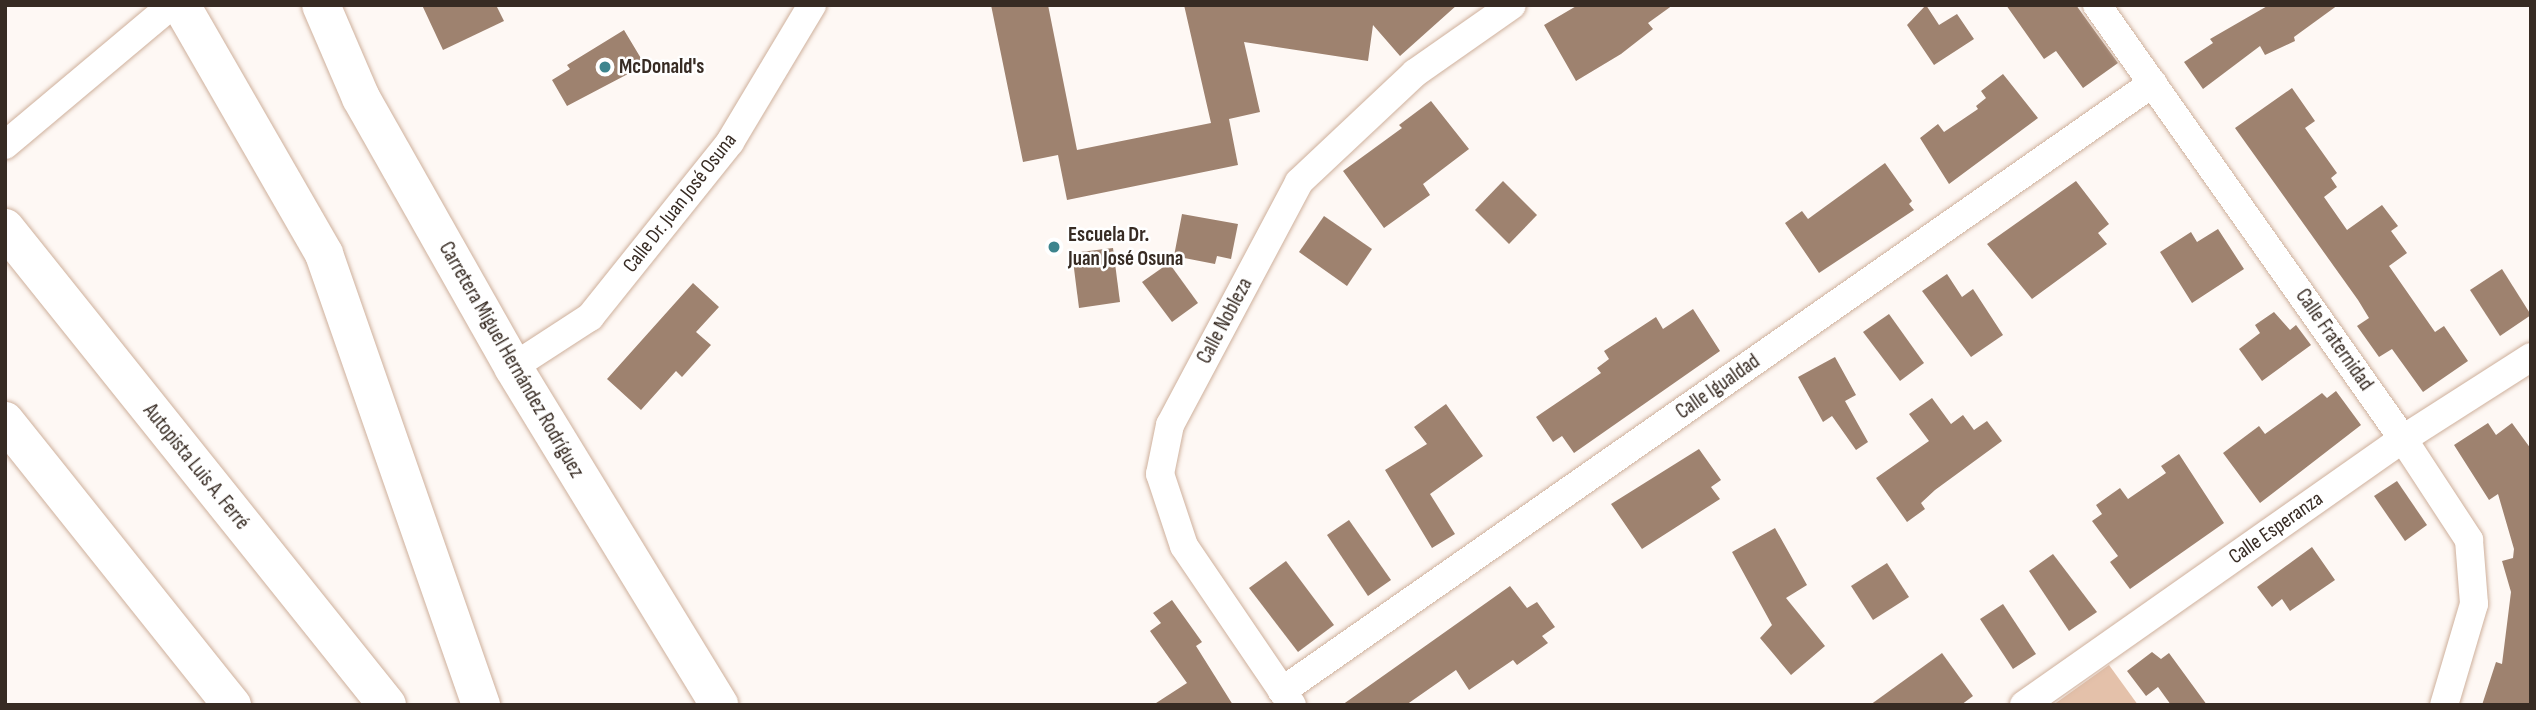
<!DOCTYPE html>
<meta charset="utf-8">
<style>
body{margin:0}
#map{position:relative;width:2536px;height:710px;overflow:hidden;background:#fef8f4;font-family:"Sofia Sans Condensed",sans-serif}
div>[style]{position:absolute}
.green>*{inset:0;background:#e4c1aa}
.building>*{inset:0;background:#9e826f}
.roads{filter:drop-shadow(0 0 2px #ceb09c) drop-shadow(0 0 2px #ceb09c)}
.street>*{height:28px;margin:-14px;padding:0 14px;transform-origin:14px;border-radius:14px;background:#fff}
.secondary>*{height:38px;margin:-19px;padding:0 19px;transform-origin:19px;border-radius:19px;background:#fff}
.highway>*{height:38px;margin:-19px;padding:0 19px;transform-origin:19px;border-radius:19px;background:#fff}
.dots>*{width:19px;height:19px;translate:-50% -50%;box-sizing:border-box;border:4px solid #fff;border-radius:50%}
span{translate:-50% -50%;white-space:nowrap;text-align:center;line-height:1.15;-webkit-text-stroke:5px #fff;paint-order:stroke}
.poi-label{font-size:21px;color:#372b23;font-weight:700}
.left{translate:0 -50%;text-align:left}
.street-label{font-size:21px;color:#372b23}
.frame{position:absolute;inset:0;border:7px solid #372b23;pointer-events:none}
</style>
<div id="map">
<div class="green">
<i style="clip-path:polygon(2109px 665px,2138px 705px,2053px 705px)"></i>
</div>
<div class="building">
<i style="clip-path:polygon(422px 5px,496px 5px,504px 21px,443px 50px)"></i>
<i style="clip-path:polygon(991px 5px,1048px 5px,1077px 150px,1211px 123px,1184px 5px,1457px 5px,1400px 56px,1373px 25px,1368px 61px,1244px 42px,1260px 112px,1229px 119px,1238px 165px,1067px 200px,1058px 155px,1023px 162px)"></i>
<i style="clip-path:polygon(1578px 5px,1673px 5px,1648px 23px,1653px 29px,1621px 54px,1576px 81px,1544px 25px)"></i>
<i style="clip-path:polygon(1926px 5px,1939px 25px,1957px 14px,1974px 39px,1934px 65px,1907px 25px)"></i>
<i style="clip-path:polygon(2006px 5px,2076px 5px,2118px 63px,2083px 88px,2056px 51px,2044px 59px)"></i>
<i style="clip-path:polygon(2269px 5px,2338px 5px,2294px 37px,2295px 41px,2265px 55px,2260px 46px,2203px 89px,2184px 62px,2213px 43px,2210px 39px)"></i>
<i style="clip-path:polygon(624px 30px,645px 65px,567px 106px,552px 80px,570px 69px,567px 65px)"></i>
<i style="clip-path:polygon(2003px 74px,2038px 118px,1949px 184px,1920px 138px,1938px 124px,1944px 132px,1978px 109px,1976px 106px,1986px 98px,1981px 91px)"></i>
<i style="clip-path:polygon(2292px 88px,2315px 121px,2305px 128px,2337px 173px,2331px 178px,2337px 187px,2324px 197px,2347px 230px,2382px 205px,2398px 226px,2391px 231px,2407px 253px,2389px 266px,2435px 332px,2444px 326px,2468px 361px,2423px 392px,2392px 349px,2379px 357px,2357px 326px,2369px 318px,2358px 300px,2235px 128px)"></i>
<i style="clip-path:polygon(1431px 101px,1469px 149px,1423px 184px,1430px 195px,1384px 228px,1343px 171px,1402px 128px,1399px 125px)"></i>
<i style="clip-path:polygon(1885px 163px,1912px 201px,1909px 204px,1914px 210px,1819px 273px,1785px 223px,1802px 211px,1808px 219px)"></i>
<i style="clip-path:polygon(1503px 181px,1537px 215px,1509px 244px,1475px 210px)"></i>
<i style="clip-path:polygon(2076px 181px,2109px 224px,2098px 233px,2107px 244px,2032px 299px,1987px 244px)"></i>
<i style="clip-path:polygon(1182px 214px,1238px 224px,1231px 259px,1217px 256px,1215px 264px,1174px 256px)"></i>
<i style="clip-path:polygon(1324px 216px,1372px 249px,1347px 286px,1299px 252px)"></i>
<i style="clip-path:polygon(2218px 229px,2244px 269px,2192px 303px,2160px 252px,2191px 232px,2197px 242px)"></i>
<i style="clip-path:polygon(1113px 248px,1120px 302px,1079px 308px,1072px 253px)"></i>
<i style="clip-path:polygon(1169px 263px,1198px 303px,1172px 322px,1142px 282px)"></i>
<i style="clip-path:polygon(2502px 269px,2531px 315px,2500px 336px,2470px 290px)"></i>
<i style="clip-path:polygon(1947px 274px,1962px 297px,1973px 289px,2003px 335px,1971px 357px,1922px 291px)"></i>
<i style="clip-path:polygon(693px 283px,719px 307px,696px 332px,711px 345px,682px 377px,676px 371px,641px 410px,607px 379px)"></i>
<i style="clip-path:polygon(1693px 309px,1720px 351px,1574px 453px,1562px 436px,1553px 442px,1536px 417px,1601px 373px,1597px 368px,1609px 359px,1604px 351px,1656px 317px,1663px 329px)"></i>
<i style="clip-path:polygon(2274px 312px,2290px 330px,2296px 325px,2311px 345px,2262px 381px,2239px 349px,2260px 333px,2255px 325px)"></i>
<i style="clip-path:polygon(1889px 314px,1924px 363px,1900px 381px,1863px 332px)"></i>
<i style="clip-path:polygon(1835px 357px,1856px 395px,1845px 401px,1868px 442px,1856px 450px,1832px 416px,1823px 422px,1798px 377px)"></i>
<i style="clip-path:polygon(2336px 391px,2361px 425px,2260px 503px,2223px 453px,2259px 426px,2265px 434px,2322px 393px,2327px 398px)"></i>
<i style="clip-path:polygon(1932px 398px,1951px 424px,1963px 415px,1974px 430px,1987px 421px,2002px 441px,1935px 490px,1921px 503px,1925px 509px,1907px 522px,1876px 478px,1929px 441px,1909px 414px)"></i>
<i style="clip-path:polygon(1446px 404px,1483px 456px,1430px 494px,1455px 534px,1432px 548px,1385px 470px,1427px 444px,1414px 427px)"></i>
<i style="clip-path:polygon(2488px 423px,2496px 435px,2512px 423px,2531px 449px,2531px 705px,2482px 705px,2496px 662px,2502px 664px,2511px 592px,2502px 561px,2513px 558px,2514px 549px,2498px 494px,2489px 500px,2454px 445px)"></i>
<i style="clip-path:polygon(1699px 449px,1721px 480px,1711px 487px,1720px 499px,1642px 549px,1611px 504px)"></i>
<i style="clip-path:polygon(2179px 454px,2224px 523px,2130px 589px,2110px 562px,2118px 556px,2092px 521px,2102px 514px,2096px 505px,2120px 488px,2128px 499px,2166px 473px,2161px 466px)"></i>
<i style="clip-path:polygon(2397px 481px,2427px 525px,2405px 541px,2374px 496px)"></i>
<i style="clip-path:polygon(1349px 520px,1391px 580px,1368px 596px,1327px 535px)"></i>
<i style="clip-path:polygon(1775px 528px,1807px 585px,1786px 598px,1825px 646px,1791px 675px,1760px 638px,1772px 625px,1732px 552px)"></i>
<i style="clip-path:polygon(2312px 547px,2335px 580px,2290px 611px,2282px 599px,2272px 607px,2257px 587px)"></i>
<i style="clip-path:polygon(2053px 554px,2097px 612px,2069px 631px,2029px 571px)"></i>
<i style="clip-path:polygon(1286px 561px,1334px 625px,1298px 652px,1249px 588px)"></i>
<i style="clip-path:polygon(1887px 563px,1909px 597px,1873px 620px,1851px 586px)"></i>
<i style="clip-path:polygon(1510px 586px,1527px 608px,1537px 602px,1555px 627px,1542px 636px,1548px 643px,1517px 665px,1513px 660px,1469px 690px,1456px 670px,1406px 705px,1342px 705px)"></i>
<i style="clip-path:polygon(1172px 600px,1202px 642px,1196px 646px,1233px 705px,1153px 705px,1187px 683px,1150px 631px,1161px 623px,1153px 613px)"></i>
<i style="clip-path:polygon(2003px 604px,2036px 654px,2013px 669px,1980px 619px)"></i>
<i style="clip-path:polygon(2152px 652px,2161px 659px,2169px 653px,2207px 705px,2171px 705px,2158px 687px,2146px 696px,2127px 671px)"></i>
<i style="clip-path:polygon(1942px 653px,1973px 696px,1961px 705px,1870px 705px)"></i>
</div>
<div class="roads">
<div class="street">
<i style="left:2097px;top:5px;width:531px;rotate:54.81deg"></i>
<i style="left:2403px;top:439px;width:121px;rotate:56.8deg"></i>
<i style="left:2469px;top:540px;width:64px;rotate:85.5deg"></i>
<i style="left:2474px;top:604px;width:105px;rotate:106.5deg"></i>
<i style="left:5px;top:145px;width:218px;rotate:-40deg"></i>
<i style="left:513px;top:367px;width:92px;rotate:-33deg"></i>
<i style="left:590px;top:317px;width:224px;rotate:-51.3deg"></i>
<i style="left:730px;top:142px;width:160px;rotate:-59.1deg"></i>
<i style="left:1282px;top:691px;width:1062px;rotate:-34.92deg"></i>
<i style="left:1292px;top:705px;width:192px;rotate:-124.2deg"></i>
<i style="left:1184px;top:546px;width:76px;rotate:-108.4deg"></i>
<i style="left:1160px;top:474px;width:50px;rotate:-78.5deg"></i>
<i style="left:1170px;top:425px;width:275px;rotate:-62deg"></i>
<i style="left:1299px;top:182px;width:159px;rotate:-43.2deg"></i>
<i style="left:1415px;top:73px;width:118px;rotate:-35deg"></i>
<i style="left:2024px;top:705px;width:463px;rotate:-35.1deg"></i>
<i style="left:2403px;top:439px;width:152px;rotate:-32.6deg"></i>
</div>
<div class="secondary">
<i style="left:321px;top:5px;width:101px;rotate:66.7deg"></i>
<i style="left:361px;top:98px;width:309px;rotate:60.5deg"></i>
<i style="left:513px;top:367px;width:396px;rotate:58.6deg"></i>
</div>
<div class="highway">
<i style="left:181px;top:5px;width:287px;rotate:60.1deg"></i>
<i style="left:324px;top:254px;width:478px;rotate:70.8deg"></i>
<i style="left:5px;top:228px;width:611px;rotate:51.31deg"></i>
<i style="left:5px;top:421px;width:364px;rotate:51.4deg"></i>
</div>
</div>
<div class="dots">
<i style="left:605px;top:67px;background:#3d848d"></i>
<i style="left:1054px;top:247px;background:#3d848d"></i>
</div>
<div class="poi-label">
<span class="left" style="left:619px;top:67px">McDonald's</span>
<span class="left" style="left:1068px;top:247px">Escuela Dr.<br>Juan José Osuna</span>
</div>
<div class="street-label">
<span style="left:680px;top:203px;rotate:-52deg">Calle Dr. Juan José Osuna</span>
<span style="left:1225px;top:321px;rotate:-62deg">Calle Nobleza</span>
<span style="left:2334px;top:340px;rotate:55deg">Calle Fraternidad</span>
<span style="left:511px;top:360px;rotate:60deg">Carretera Miguel Hernández Rodríguez</span>
<span style="left:1718px;top:387px;rotate:-35deg">Calle Igualdad</span>
<span style="left:196px;top:467px;rotate:51deg">Autopista Luis A. Ferré</span>
<span style="left:2276px;top:528px;rotate:-35deg">Calle Esperanza</span>
</div>
<div class="frame"></div>
</div>
